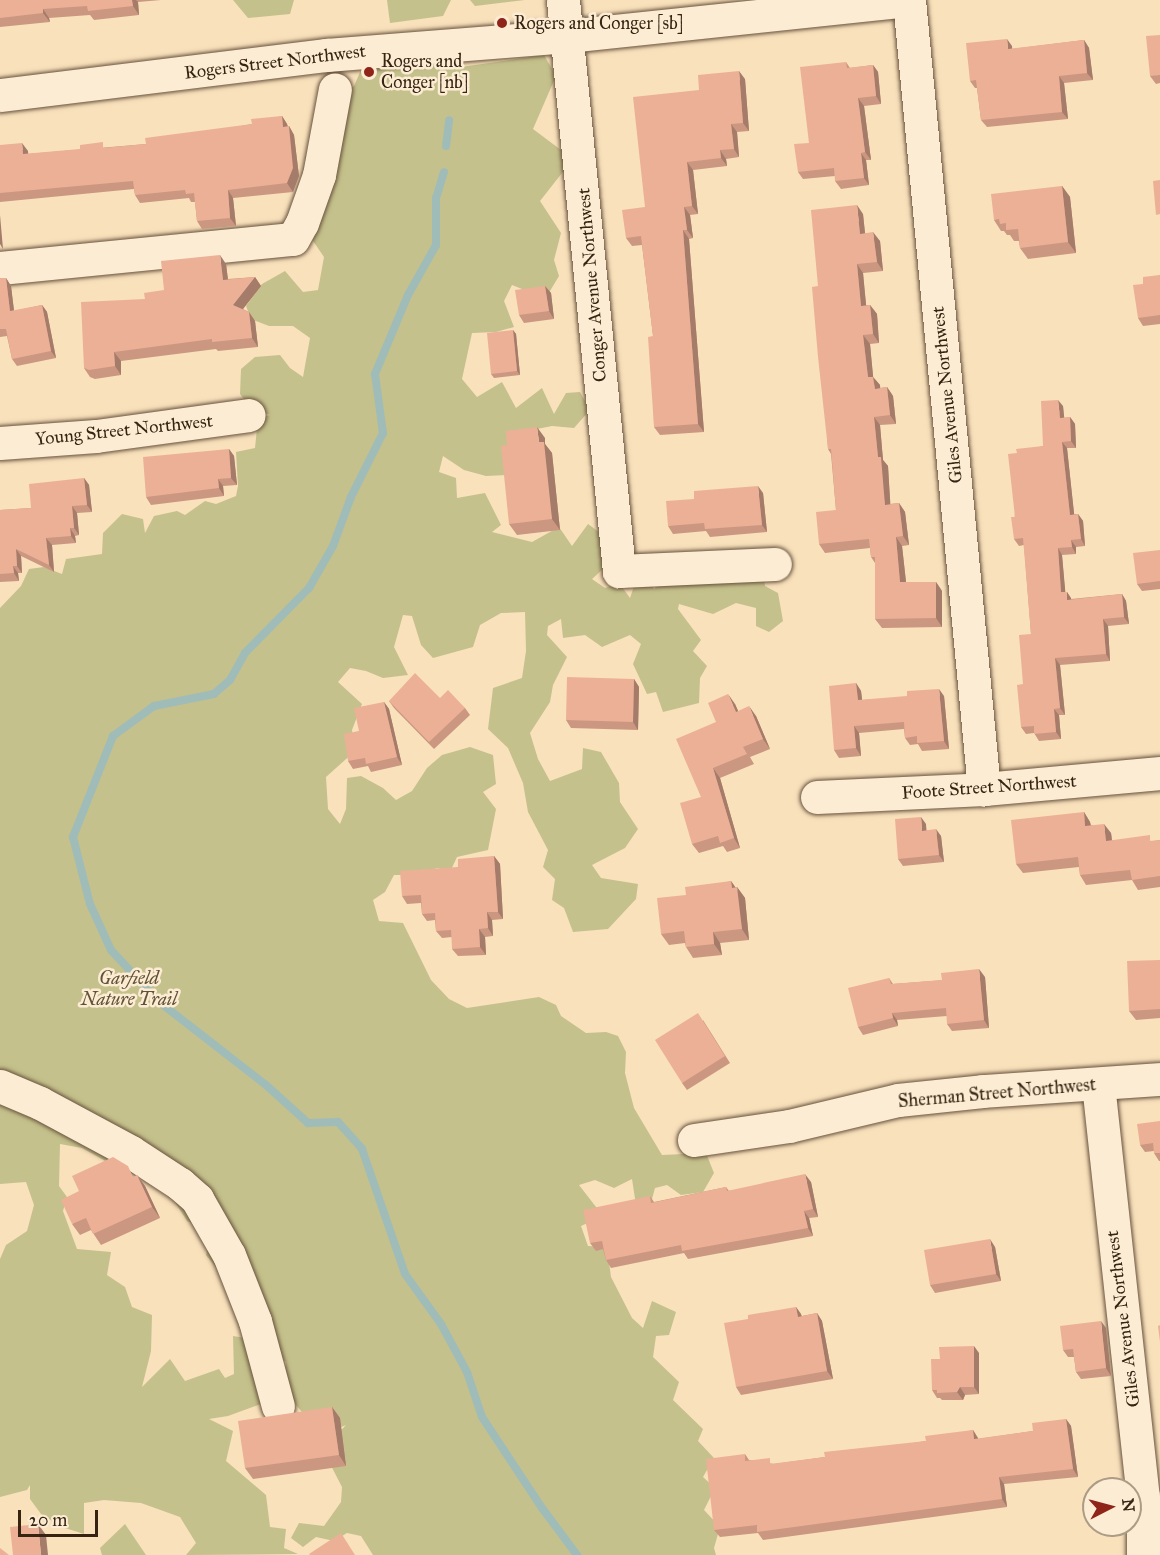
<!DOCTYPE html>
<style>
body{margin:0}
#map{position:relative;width:1160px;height:1555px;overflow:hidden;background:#f9e1bc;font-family:"IM FELL Great Primer",serif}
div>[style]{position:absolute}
.green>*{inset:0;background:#c5c18c}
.stream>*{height:8px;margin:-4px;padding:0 4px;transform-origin:4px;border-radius:4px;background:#a0bcb9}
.roads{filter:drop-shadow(0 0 2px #67523c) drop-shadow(0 0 2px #67523c)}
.minor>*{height:33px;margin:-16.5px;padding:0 16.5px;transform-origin:16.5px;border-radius:16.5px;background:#fbecd3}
.wall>*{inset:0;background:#cb9781}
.shaded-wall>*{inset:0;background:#a57b69}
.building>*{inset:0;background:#ecb096}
.dots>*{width:16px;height:16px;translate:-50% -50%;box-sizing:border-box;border:3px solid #fbecd3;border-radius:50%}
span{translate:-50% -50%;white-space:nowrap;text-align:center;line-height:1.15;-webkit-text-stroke:5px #fbecd3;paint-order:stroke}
.poi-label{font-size:18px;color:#362312}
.left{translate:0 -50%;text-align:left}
.street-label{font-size:18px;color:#362312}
.park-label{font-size:18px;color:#615237;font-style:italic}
.north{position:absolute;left:1082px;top:1477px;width:60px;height:60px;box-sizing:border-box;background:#fbecd3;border:2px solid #ac9c86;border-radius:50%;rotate:84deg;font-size:16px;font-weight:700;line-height:24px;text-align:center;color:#362312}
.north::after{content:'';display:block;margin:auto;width:21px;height:27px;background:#8f2418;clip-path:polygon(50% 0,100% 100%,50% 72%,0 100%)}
.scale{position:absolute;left:18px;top:1510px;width:80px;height:27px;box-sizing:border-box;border:3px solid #362312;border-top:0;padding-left:8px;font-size:18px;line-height:21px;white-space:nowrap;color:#362312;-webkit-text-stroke:4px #fbecd3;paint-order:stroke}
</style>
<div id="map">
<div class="green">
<i style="clip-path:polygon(233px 0,294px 0,290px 14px,248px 18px)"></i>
<i style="clip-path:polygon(387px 0,451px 0,443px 16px,390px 23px)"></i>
<i style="clip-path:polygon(470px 0,525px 0,475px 6px)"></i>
<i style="clip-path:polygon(380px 51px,406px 74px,431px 61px,440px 70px,544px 55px,556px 76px,533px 129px,573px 159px,540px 201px,561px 233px,554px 260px,559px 276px,550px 291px,532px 293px,512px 285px,504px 301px,514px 327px,496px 332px,472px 333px,462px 379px,477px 397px,502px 382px,516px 408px,542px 388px,554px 414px,566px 393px,580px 392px,590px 410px,574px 428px,552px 426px,527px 431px,507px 475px,486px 476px,464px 470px,443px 456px,439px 472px,456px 478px,457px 498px,485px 493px,501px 525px,492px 532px,532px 542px,559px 527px,572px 546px,588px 524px,607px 538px,613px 560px,592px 579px,605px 588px,619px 583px,630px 598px,636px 580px,646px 579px,654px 589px,671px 575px,716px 576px,734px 582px,747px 573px,764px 579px,765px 586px,778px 593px,783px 621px,769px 632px,756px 626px,756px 608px,736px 603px,713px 614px,679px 604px,678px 609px,701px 640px,693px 651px,707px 666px,700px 678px,699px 703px,663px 712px,656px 692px,647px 694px,633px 664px,641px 644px,630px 635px,602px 647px,585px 635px,563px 638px,561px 619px,548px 626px,547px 635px,567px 657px,553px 685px,550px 702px,530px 733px,538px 759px,550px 781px,582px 769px,583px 748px,601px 752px,619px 783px,620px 802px,638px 829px,625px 848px,592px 865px,601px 878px,638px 884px,636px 899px,608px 929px,573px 932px,564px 908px,552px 900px,555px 879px,543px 867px,548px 850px,528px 812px,523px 783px,508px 748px,488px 729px,493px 688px,522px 678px,526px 651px,525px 612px,501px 613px,480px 625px,473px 647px,433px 658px,421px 645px,412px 616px,403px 615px,394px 647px,408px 675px,383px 678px,366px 671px,350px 668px,338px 682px,362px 704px,352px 730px,355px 751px,326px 777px,328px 809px,340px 824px,346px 809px,347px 778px,361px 776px,383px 788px,396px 800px,412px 791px,427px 768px,442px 755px,470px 747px,493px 755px,496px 784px,483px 792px,496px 809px,488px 850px,457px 857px,450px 872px,438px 868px,409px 875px,394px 875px,385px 892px,373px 900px,379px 921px,403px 923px,431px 980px,449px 999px,467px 1008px,539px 997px,556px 1005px,561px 1016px,586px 1033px,606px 1032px,618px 1036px,626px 1052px,625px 1073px,634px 1108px,662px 1155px,706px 1153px,714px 1173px,703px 1192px,681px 1195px,667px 1185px,655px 1188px,649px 1210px,636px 1205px,632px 1179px,614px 1188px,595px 1180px,579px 1185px,603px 1216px,581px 1226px,588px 1246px,607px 1247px,611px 1277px,632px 1318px,643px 1328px,652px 1301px,676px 1312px,669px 1335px,656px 1336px,653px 1357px,679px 1382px,673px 1400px,703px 1429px,698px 1441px,714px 1458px,703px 1477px,715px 1488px,704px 1510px,720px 1527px,714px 1548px,716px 1555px,373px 1555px,361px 1536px,347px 1533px,334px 1541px,316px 1537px,303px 1547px,291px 1538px,299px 1523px,324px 1526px,341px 1502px,342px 1487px,326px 1456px,330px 1442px,346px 1425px,327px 1433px,308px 1419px,296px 1405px,284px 1384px,286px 1362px,267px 1348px,224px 1277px,206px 1255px,213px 1232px,187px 1221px,175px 1202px,162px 1190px,156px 1176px,127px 1173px,82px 1148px,60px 1144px,59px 1186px,67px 1197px,63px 1211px,77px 1249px,111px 1252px,107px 1275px,125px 1287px,132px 1307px,152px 1315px,151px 1351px,142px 1387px,170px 1359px,185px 1381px,219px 1369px,225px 1378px,234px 1374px,233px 1336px,251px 1339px,261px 1404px,228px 1416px,209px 1419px,233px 1431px,226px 1461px,266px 1495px,270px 1527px,286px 1529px,284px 1548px,298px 1554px,186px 1555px,196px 1543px,180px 1517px,141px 1503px,104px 1500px,84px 1503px,84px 1534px,62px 1527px,41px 1514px,30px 1499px,30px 1485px,27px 1490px,0 1497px,0 1259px,6px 1245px,27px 1231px,34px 1205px,26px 1182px,0 1184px,0 608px,21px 586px,29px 569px,44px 567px,62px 574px,66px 559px,102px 554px,103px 533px,122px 514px,143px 519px,145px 533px,154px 516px,177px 511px,185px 515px,205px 501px,216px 504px,236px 496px,238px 486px,236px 452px,255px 448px,258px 418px,270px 415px,251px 409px,240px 394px,241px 369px,255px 357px,280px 355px,290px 368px,303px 377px,310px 338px,293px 326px,269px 326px,251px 319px,246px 306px,262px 284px,285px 271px,303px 292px,318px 290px,324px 257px,311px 238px,312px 190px,305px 158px,329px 101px,354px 86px,364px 63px)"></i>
<i style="clip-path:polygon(125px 1524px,146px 1555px,102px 1555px,100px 1548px)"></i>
</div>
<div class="stream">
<i style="left:446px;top:146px;width:26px;rotate:-83deg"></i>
<i style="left:444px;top:172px;width:27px;rotate:107deg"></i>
<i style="left:436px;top:198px;width:47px;rotate:90deg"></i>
<i style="left:436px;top:245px;width:57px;rotate:119.2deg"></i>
<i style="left:408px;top:295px;width:86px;rotate:112.7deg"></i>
<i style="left:375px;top:374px;width:60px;rotate:82.3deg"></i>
<i style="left:383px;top:433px;width:72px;rotate:116.6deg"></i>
<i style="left:351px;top:497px;width:52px;rotate:110.2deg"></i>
<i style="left:333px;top:546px;width:48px;rotate:119.7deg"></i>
<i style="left:309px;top:588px;width:91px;rotate:134.6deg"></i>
<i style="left:245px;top:653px;width:31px;rotate:119deg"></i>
<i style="left:230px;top:680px;width:21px;rotate:139deg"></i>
<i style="left:214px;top:694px;width:61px;rotate:168.7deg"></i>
<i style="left:154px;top:706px;width:51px;rotate:143.8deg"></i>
<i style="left:113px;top:736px;width:109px;rotate:111.6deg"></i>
<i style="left:73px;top:837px;width:69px;rotate:75.8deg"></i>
<i style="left:90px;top:904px;width:51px;rotate:65.5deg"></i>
<i style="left:111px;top:950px;width:69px;rotate:47.3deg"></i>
<i style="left:158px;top:1001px;width:137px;rotate:37.9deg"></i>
<i style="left:266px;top:1085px;width:57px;rotate:42.1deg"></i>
<i style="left:308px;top:1123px;width:30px;rotate:-2deg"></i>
<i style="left:338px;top:1122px;width:36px;rotate:48deg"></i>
<i style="left:362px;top:1149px;width:132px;rotate:71deg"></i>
<i style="left:405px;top:1274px;width:62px;rotate:54.2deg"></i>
<i style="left:441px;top:1324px;width:55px;rotate:61.6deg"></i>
<i style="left:467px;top:1372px;width:47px;rotate:71.6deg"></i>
<i style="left:482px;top:1417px;width:109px;rotate:56.6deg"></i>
<i style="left:542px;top:1508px;width:59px;rotate:53.3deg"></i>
</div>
<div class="roads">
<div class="minor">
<i style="left:563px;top:0;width:574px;rotate:84.4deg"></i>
<i style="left:619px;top:571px;width:156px;rotate:-2.6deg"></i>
<i style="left:909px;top:0;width:793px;rotate:84.57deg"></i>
<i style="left:0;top:95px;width:329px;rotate:-7deg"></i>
<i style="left:327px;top:55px;width:241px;rotate:-4.5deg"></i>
<i style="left:567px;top:36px;width:343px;rotate:-6deg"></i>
<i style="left:0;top:268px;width:294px;rotate:-5.7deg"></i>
<i style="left:293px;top:239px;width:18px;rotate:-61deg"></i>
<i style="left:302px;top:223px;width:51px;rotate:-70.5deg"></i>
<i style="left:319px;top:175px;width:87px;rotate:-79.5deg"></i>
<i style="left:0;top:443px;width:96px;rotate:-4.2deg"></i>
<i style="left:96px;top:436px;width:154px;rotate:-7.8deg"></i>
<i style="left:817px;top:797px;width:167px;rotate:-2.7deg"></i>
<i style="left:984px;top:789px;width:177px;rotate:-5.2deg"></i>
<i style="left:1098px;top:1084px;width:414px;rotate:83.8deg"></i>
<i style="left:1143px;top:1496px;width:59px;rotate:90deg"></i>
<i style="left:0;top:1086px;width:43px;rotate:23deg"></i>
<i style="left:40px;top:1103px;width:103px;rotate:28.3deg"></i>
<i style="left:131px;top:1152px;width:59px;rotate:33.1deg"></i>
<i style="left:180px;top:1184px;width:23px;rotate:41deg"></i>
<i style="left:197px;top:1199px;width:64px;rotate:60.3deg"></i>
<i style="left:229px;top:1255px;width:71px;rotate:68.5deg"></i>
<i style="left:255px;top:1321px;width:88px;rotate:74.9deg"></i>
<i style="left:694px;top:1140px;width:96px;rotate:-8.4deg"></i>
<i style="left:789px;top:1126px;width:112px;rotate:-13.4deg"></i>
<i style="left:898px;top:1100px;width:85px;rotate:-6deg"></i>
<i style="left:983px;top:1091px;width:177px;rotate:-3.9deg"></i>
</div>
</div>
<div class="wall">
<i style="clip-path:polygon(0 0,161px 0,138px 2px,139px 15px,94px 20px,90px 15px,49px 18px,50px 22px,0 27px)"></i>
<i style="clip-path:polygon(1160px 35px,1160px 83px,1156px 84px,1150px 76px)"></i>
<i style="clip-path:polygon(1084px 40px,1089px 48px,1093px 80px,1064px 83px,1068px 119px,987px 127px,981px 120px,977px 88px,975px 88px,970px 81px,1012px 46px,1012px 49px)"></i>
<i style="clip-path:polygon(846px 62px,850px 68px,873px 65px,878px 72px,881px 104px,864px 106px,871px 160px,866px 160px,869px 185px,841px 189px,835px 181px,835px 176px,803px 179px,798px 172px,809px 143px)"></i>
<i style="clip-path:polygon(745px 79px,749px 131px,737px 132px,739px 157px,726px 159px,727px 166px,693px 170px,698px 214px,690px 215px,693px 238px,689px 239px,704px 432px,660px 435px,654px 427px,653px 336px,642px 245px,632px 246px,626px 238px,645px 207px,699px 90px)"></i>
<i style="clip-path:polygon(282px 116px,287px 124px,288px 126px,289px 126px,294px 135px,299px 176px,293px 192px,233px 198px,236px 226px,202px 229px,197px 221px,195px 202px,191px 202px,189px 198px,140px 203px,135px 195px,134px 189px,0 202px,0 145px,28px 151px,28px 154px,146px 144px,252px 124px)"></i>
<i style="clip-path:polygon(1062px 186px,1070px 197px,1076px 253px,1028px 259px,1020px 248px,1019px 241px,1014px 241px,1010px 235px,1007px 235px,1004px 231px,1001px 231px,994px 220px)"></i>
<i style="clip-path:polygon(863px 214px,865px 233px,880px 241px,883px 271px,863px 273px,866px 305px,870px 305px,877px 314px,879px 343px,870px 344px,873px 377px,880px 385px,880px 388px,887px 387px,893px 396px,896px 424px,880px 425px,883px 460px,888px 466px,890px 504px,899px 503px,905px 512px,909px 545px,902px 546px,906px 582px,936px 582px,942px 591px,942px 627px,882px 628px,875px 619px,875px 563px,871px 557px,870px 548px,825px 553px,819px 544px,836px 510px,831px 454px,828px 449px,818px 286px)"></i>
<i style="clip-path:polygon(226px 264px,228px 279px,255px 277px,261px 286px,243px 309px,249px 312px,255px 321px,258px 347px,218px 351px,216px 349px,121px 361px,121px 375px,95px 379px,90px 377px,84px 368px,145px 299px)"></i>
<i style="clip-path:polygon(1160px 275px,1160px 324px,1143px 326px,1138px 318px,1143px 284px)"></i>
<i style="clip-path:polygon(0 278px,6px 278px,11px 286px,14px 311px,42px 305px,47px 312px,56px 358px,17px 366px,12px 359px,7px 336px,0 337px)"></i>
<i style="clip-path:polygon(545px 286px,551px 293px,554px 319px,524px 323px,519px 315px)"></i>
<i style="clip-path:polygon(513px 330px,516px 334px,520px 375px,494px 378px,491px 374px)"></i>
<i style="clip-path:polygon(1063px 406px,1064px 418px,1070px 417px,1075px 424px,1076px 448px,1067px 448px,1074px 514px,1078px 514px,1083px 521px,1085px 546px,1076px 547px,1076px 554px,1062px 555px,1065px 592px,1067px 592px,1071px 599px,1122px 594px,1126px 601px,1129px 624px,1108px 626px,1110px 661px,1060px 665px,1065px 715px,1059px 715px,1061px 739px,1039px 741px,1034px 733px,1026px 734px,1021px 727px,1023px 684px,1031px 634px,1024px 545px,1019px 546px,1014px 539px,1017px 453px,1043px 446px)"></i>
<i style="clip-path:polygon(545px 438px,545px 444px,552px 453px,560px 530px,517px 535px,509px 524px)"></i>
<i style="clip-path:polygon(229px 449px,234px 456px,237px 485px,223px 486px,224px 496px,151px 505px,146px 497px)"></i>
<i style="clip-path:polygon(84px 478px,89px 485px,92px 512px,77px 513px,79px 535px,75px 536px,76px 543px,52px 545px,54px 572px,21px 556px,22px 573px,18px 573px,19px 581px,0 582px,0 510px,31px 508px)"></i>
<i style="clip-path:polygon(763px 493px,767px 532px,710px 537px,706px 531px,673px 534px,668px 526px)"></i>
<i style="clip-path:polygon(1160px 550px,1160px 589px,1142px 591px,1137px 584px)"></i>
<i style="clip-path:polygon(634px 679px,639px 687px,638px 730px,571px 728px,566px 720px)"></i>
<i style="clip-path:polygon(856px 683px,861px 691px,862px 700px,944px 696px,949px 749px,922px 751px,918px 744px,910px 745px,905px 738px,904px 729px,859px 733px,861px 756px,839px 758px,834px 750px)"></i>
<i style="clip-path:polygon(440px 698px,465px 708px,470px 715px,434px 749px,394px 708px,389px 701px)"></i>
<i style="clip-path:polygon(384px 702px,389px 709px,402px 765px,371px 772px,368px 766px,353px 769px,348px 761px,359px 731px)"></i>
<i style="clip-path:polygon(735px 704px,738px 711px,756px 716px,770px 749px,750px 757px,754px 764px,720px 778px,740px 848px,727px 852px,723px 846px,699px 853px,692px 844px,716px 722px)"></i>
<i style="clip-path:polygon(1084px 812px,1090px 822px,1091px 825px,1111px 833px,1112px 840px,1154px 841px,1160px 840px,1160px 887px,1138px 890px,1132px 880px,1086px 885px,1080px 875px,1079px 867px,1023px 873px,1016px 864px)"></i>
<i style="clip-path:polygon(926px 824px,926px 830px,941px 836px,944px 862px,903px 866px,898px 859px)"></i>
<i style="clip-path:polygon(494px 856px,500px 864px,503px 919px,492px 920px,493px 936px,485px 937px,486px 955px,458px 956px,452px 949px,452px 937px,442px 938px,436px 931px,435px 920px,427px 921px,422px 914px,421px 903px,407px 904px,402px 896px,458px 867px)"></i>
<i style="clip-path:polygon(731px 881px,735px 887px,737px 887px,745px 898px,749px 940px,720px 943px,722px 955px,693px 958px,686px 947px,685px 943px,669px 945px,661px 934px,686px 895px)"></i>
<i style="clip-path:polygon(1160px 960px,1160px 1018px,1136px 1020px,1129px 1011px)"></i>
<i style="clip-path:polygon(985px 977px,989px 1028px,952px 1031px,947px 1024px,947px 1016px,897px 1020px,898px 1026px,863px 1035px,858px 1027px,889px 978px,893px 984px)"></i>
<i style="clip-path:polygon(703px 1020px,730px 1063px,687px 1090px,682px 1083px)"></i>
<i style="clip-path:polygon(1160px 1121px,1160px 1161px,1159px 1161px,1154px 1153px,1154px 1151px,1145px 1152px,1140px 1145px)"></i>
<i style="clip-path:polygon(137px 1175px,145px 1186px,160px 1218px,101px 1245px,91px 1230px,80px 1235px,72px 1224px)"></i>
<i style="clip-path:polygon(811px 1182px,818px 1217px,809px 1218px,813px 1236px,688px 1259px,684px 1253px,611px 1268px,606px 1260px,603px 1249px,596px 1251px,590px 1243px,650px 1196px,654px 1202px,726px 1187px,729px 1191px)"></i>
<i style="clip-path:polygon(995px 1247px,1001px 1281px,935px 1293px,930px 1285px)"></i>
<i style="clip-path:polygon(796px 1307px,802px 1316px,817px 1313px,822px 1321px,833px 1379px,741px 1395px,736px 1387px)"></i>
<i style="clip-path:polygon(1106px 1328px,1111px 1376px,1081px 1379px,1076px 1372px,1074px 1357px,1068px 1357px,1063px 1350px)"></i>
<i style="clip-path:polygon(979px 1353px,979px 1394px,965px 1395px,963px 1400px,942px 1400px,940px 1398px,937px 1398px,932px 1390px,940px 1359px)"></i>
<i style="clip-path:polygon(332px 1407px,340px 1418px,346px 1466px,253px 1479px,245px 1468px)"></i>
<i style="clip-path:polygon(1066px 1419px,1071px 1426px,1078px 1477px,1004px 1484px,1007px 1507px,763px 1540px,758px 1533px,720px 1537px,714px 1530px,745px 1454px,749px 1460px,774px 1464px,825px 1457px,926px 1441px,973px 1430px,978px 1439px,1033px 1431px)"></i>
</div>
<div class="shaded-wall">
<i style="clip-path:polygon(132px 0,136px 0,138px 2px,139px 15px,133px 6px)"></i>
<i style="clip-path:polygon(43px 9px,49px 18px,50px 22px,43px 13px)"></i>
<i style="clip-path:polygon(1007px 39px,1012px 46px,1013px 57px,1008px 49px)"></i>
<i style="clip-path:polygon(1084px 40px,1089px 48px,1093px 80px,1087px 73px)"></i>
<i style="clip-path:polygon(873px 65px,878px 72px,881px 104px,876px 96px)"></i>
<i style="clip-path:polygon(739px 71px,745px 79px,749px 131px,743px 123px)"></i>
<i style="clip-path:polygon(1059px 76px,1064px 83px,1068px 119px,1062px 112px)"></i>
<i style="clip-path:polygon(858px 98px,864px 106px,871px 160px,865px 152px)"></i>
<i style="clip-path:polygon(282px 116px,287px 124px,289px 135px,283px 127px)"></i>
<i style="clip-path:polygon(731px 124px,737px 132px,739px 157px,734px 149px)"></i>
<i style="clip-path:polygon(289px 126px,294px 135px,299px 176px,293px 192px,287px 183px)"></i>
<i style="clip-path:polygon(22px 143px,28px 151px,29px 162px,23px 154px)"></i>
<i style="clip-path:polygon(720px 150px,726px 159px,727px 166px,721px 158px)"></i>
<i style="clip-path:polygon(861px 153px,866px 160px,869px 185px,864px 178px)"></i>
<i style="clip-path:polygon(687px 162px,693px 170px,698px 214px,692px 206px)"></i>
<i style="clip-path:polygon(1062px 186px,1070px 197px,1076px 253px,1068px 242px)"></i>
<i style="clip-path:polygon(228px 190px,233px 198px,236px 226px,230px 218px)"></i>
<i style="clip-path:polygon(857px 205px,863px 214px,866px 243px,860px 234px)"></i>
<i style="clip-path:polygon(684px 207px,690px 215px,693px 238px,687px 230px)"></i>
<i style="clip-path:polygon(0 215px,3px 249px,0 244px)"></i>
<i style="clip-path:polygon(683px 230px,689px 239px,704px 432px,698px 424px)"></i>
<i style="clip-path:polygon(873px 232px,880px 241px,883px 271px,877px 262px)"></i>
<i style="clip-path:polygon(220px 255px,226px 264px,229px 289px,223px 280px)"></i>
<i style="clip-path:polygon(857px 264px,863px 273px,867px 315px,861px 306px)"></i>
<i style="clip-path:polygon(255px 277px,261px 286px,239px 314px,233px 305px)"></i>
<i style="clip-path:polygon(6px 278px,11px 286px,15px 319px,10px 311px)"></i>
<i style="clip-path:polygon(545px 286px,551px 293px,554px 319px,549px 311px)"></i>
<i style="clip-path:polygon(42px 305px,47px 312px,56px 358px,51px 351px)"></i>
<i style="clip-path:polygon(870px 305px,877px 314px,879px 343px,873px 334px)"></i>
<i style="clip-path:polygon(249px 312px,255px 321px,258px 347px,252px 338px)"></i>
<i style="clip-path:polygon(513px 330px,516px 334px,520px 375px,517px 371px)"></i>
<i style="clip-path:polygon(863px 335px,870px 344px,874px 386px,868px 377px)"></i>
<i style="clip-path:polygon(114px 352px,121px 361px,121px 375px,115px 366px)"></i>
<i style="clip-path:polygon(873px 377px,880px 385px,881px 397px,875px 389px)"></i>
<i style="clip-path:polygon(887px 387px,893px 396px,896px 424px,890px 415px)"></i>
<i style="clip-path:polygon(1058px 400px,1063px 406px,1065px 425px,1060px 418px)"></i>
<i style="clip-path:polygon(874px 417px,880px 425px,883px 460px,888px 466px,891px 514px,885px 505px,878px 457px)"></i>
<i style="clip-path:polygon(1070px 417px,1075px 424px,1076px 448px,1071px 441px)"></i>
<i style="clip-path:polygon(537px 427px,545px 438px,545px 444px,552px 453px,560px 530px,552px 519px,539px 442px)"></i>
<i style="clip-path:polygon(1062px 442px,1067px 448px,1075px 522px,1070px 515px)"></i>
<i style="clip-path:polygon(229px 449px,234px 456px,237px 485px,231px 478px)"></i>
<i style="clip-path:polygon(84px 478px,89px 485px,92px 512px,87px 505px)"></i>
<i style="clip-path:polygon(218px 479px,223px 486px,224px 496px,219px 488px)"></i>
<i style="clip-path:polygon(758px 486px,763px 493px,767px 532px,762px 525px)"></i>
<i style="clip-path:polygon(899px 503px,905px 512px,909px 545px,903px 536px)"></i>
<i style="clip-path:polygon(72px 506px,77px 513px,79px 535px,74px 528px)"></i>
<i style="clip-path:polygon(1078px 514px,1083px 521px,1085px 546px,1081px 539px)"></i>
<i style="clip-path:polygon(70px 528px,75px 536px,76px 543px,71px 536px)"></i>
<i style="clip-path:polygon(896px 537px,902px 546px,907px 591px,900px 582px)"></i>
<i style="clip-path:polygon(46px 538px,52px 545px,54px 572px,49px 565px)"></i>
<i style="clip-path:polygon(1071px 540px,1076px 547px,1076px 554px,1072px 547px)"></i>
<i style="clip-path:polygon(1058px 548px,1062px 555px,1066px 599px,1061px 592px)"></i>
<i style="clip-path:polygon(16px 549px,21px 556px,22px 573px,17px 566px)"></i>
<i style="clip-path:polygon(13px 566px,18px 573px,19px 581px,14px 573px)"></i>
<i style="clip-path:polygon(936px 582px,942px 591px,942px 627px,936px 618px)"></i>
<i style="clip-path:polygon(1067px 592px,1071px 598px,1072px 606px,1067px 600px)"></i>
<i style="clip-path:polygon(1122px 594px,1126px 601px,1129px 624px,1124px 617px)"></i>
<i style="clip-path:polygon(1103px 619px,1108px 626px,1110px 661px,1106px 654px)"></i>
<i style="clip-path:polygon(1055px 658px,1060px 665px,1065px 715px,1060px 708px)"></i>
<i style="clip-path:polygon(634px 679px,639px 687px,638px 730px,633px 722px)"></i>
<i style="clip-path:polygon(856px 683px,861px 691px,863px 707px,858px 700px)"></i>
<i style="clip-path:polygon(939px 689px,944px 696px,949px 749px,944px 741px)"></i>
<i style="clip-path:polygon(728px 694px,735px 704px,743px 722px,736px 712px)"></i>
<i style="clip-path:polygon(384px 702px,389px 709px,402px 765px,397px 757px)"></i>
<i style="clip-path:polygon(749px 706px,756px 716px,770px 749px,763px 739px)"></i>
<i style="clip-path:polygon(1054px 709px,1059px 715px,1061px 739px,1056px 732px)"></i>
<i style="clip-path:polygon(854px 726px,859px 733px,861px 756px,856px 748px)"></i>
<i style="clip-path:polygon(713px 768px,720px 778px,740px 848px,734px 838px)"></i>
<i style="clip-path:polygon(1084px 812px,1090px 822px,1092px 835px,1085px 826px)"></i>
<i style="clip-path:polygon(921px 817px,926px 824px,927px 838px,922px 831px)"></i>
<i style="clip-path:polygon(1104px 824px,1111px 833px,1113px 850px,1106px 841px)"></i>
<i style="clip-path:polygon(936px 829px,941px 836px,944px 862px,939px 855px)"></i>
<i style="clip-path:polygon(494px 856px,500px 864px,503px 919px,498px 912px)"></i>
<i style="clip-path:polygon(731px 881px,738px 891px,737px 887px,745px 898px,749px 940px,742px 929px,732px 888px)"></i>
<i style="clip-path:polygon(487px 912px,492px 920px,493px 936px,488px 928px)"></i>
<i style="clip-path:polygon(479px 929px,485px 937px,486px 955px,480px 947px)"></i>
<i style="clip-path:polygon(713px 932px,720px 943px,722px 955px,714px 944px)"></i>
<i style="clip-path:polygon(979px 969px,985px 977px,989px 1028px,984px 1020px)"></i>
<i style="clip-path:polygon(892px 1013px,897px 1020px,898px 1026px,893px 1018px)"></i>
<i style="clip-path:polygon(805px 1174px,811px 1182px,818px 1217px,813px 1209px)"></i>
<i style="clip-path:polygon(137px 1175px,145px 1186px,160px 1218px,152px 1207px)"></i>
<i style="clip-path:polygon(804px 1211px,809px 1218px,813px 1236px,808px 1228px)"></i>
<i style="clip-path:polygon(990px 1239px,995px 1247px,1001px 1281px,996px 1274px)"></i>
<i style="clip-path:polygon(796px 1307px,801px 1314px,803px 1324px,798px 1317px)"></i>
<i style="clip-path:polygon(817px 1313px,822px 1321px,833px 1379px,827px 1371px)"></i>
<i style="clip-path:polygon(1101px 1321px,1106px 1328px,1111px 1376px,1106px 1368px)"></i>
<i style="clip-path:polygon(974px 1346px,979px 1353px,979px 1394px,974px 1387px)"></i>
<i style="clip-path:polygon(960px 1387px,965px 1395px,963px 1400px,957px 1392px)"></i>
<i style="clip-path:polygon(332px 1407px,340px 1418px,346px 1466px,339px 1455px)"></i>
<i style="clip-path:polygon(1066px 1419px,1071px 1426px,1078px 1477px,1073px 1469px)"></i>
<i style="clip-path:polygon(973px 1430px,978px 1438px,979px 1447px,974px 1439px)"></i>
<i style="clip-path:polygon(999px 1477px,1004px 1484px,1007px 1507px,1002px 1499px)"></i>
<i style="clip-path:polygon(38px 1524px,46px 1535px,48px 1555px,41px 1555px)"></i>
</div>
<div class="building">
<i style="clip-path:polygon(0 0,132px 0,133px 6px,88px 11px,87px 6px,43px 9px,43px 13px,0 18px)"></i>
<i style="clip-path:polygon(1160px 35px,1160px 75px,1150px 76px,1146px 36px)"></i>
<i style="clip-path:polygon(1007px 39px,1008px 49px,1084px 40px,1087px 73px,1059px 76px,1062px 112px,981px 120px,976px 80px,970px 81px,966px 43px)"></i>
<i style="clip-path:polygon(846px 62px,847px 68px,873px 65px,876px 96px,858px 98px,865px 152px,861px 153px,864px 178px,835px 181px,834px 168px,798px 172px,794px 144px,809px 143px,800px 67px)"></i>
<i style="clip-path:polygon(739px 71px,743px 123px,731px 124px,734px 149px,720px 150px,721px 158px,687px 162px,692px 206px,684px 207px,687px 230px,683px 230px,698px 424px,654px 427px,648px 337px,653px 336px,641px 236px,626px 238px,622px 210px,645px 207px,633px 97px,699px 90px,698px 75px)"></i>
<i style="clip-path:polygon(282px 116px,283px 127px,289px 126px,293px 168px,287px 183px,228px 190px,230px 218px,197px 221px,194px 193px,186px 194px,185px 190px,135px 195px,133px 181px,0 193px,0 145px,22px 143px,23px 154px,80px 149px,80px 145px,103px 142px,103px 148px,146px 144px,145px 138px,252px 124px,251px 119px)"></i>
<i style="clip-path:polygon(1160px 180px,1160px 214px,1156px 215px,1153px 181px)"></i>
<i style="clip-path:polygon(1062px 186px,1068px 242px,1020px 248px,1018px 229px,1006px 230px,1006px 223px,1000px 224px,999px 219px,994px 220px,991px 194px)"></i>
<i style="clip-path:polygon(857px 205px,860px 234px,873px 232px,877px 262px,857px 264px,861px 306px,870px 305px,873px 334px,863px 335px,868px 377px,873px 377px,875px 389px,887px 387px,890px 415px,874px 417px,878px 457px,881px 457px,885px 505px,899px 503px,903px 536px,896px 537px,900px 582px,936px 582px,936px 618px,875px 619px,875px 557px,871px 557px,869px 539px,819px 544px,816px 512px,836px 510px,831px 449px,828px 449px,818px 357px,812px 287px,818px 286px,811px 210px)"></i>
<i style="clip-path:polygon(220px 255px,223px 280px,255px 277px,233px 305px,249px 312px,252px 338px,212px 342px,212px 339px,114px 352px,115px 366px,89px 370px,84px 368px,81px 302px,145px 299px,144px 293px,164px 290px,161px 261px)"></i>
<i style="clip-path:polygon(1160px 275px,1160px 315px,1138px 318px,1133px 285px,1143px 284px,1143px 277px)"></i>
<i style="clip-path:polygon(0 278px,6px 278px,10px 311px,42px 305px,51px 351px,12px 359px,6px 329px,0 329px)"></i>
<i style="clip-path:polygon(545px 286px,549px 311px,519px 315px,515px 290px)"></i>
<i style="clip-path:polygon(513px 330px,517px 371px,491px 374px,487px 333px)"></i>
<i style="clip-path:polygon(1058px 400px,1060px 418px,1070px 417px,1071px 441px,1062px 442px,1070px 515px,1078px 514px,1081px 539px,1071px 540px,1072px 547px,1058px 548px,1061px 592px,1067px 592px,1067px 600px,1122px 594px,1124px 617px,1103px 619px,1106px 654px,1055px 658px,1060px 708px,1054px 709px,1056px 732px,1034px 734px,1034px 726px,1021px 727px,1017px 685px,1023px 684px,1019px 635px,1031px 634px,1023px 538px,1014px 539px,1011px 517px,1015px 517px,1008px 454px,1017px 453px,1016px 449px,1043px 446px,1041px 401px)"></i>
<i style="clip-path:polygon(537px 427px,539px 442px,544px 442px,552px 519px,509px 524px,501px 446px,507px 445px,506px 431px)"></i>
<i style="clip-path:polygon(229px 449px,231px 478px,218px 479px,219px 488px,146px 497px,143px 457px)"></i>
<i style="clip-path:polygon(84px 478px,87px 505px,72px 506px,74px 528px,70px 528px,71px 536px,46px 538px,49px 565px,16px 549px,17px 566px,13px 566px,14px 573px,0 574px,0 510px,31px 508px,29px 484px)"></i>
<i style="clip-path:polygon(758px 486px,762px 525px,705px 529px,704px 523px,668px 526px,666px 501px,694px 499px,694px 491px)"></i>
<i style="clip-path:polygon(1160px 550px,1160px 581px,1137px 584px,1133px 553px)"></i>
<i style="clip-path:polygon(415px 673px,440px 698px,448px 690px,465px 708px,429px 742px,389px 701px)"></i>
<i style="clip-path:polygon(567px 677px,634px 679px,633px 722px,566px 720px)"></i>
<i style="clip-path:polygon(856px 683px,858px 700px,907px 696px,907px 691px,939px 689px,944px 741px,917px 743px,917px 736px,905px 738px,904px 722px,854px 726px,856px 748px,834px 750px,829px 686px)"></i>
<i style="clip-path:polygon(728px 694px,736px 712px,749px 706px,763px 739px,743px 747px,747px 754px,713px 768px,734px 838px,720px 843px,718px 836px,692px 844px,680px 803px,701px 797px,676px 739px,716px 722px,708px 703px)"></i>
<i style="clip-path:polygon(384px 702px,397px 757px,366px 764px,365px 758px,348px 761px,344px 734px,359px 731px,354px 708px)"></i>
<i style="clip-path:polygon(1084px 812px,1085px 826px,1104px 824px,1106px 841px,1150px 835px,1150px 841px,1160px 840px,1160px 876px,1132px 880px,1130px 870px,1080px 875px,1078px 857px,1016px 864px,1011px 820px)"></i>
<i style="clip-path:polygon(921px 817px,922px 831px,936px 829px,939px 855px,898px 859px,895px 819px)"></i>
<i style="clip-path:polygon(494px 856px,498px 912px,487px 912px,488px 928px,479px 929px,480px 947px,452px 949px,451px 930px,436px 931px,435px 913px,422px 914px,421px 895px,402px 896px,400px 871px,458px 867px,458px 859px)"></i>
<i style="clip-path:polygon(731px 881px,732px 888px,737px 887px,742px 929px,713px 932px,714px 944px,686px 947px,684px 931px,661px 934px,657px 898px,686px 895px,685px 887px)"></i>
<i style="clip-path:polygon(1160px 960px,1160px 1009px,1129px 1011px,1127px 961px)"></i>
<i style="clip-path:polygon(979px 969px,984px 1020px,947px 1024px,946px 1008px,892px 1013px,893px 1018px,858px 1027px,848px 988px,889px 978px,891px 984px,942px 980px,941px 973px)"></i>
<i style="clip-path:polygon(698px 1013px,725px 1056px,682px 1083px,655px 1040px)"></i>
<i style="clip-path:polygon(1160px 1121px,1160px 1153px,1154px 1153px,1153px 1143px,1140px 1145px,1137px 1124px)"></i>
<i style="clip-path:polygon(113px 1157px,128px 1166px,133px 1177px,137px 1175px,152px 1207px,93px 1234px,86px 1218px,72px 1224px,61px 1200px,79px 1191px,72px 1176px)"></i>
<i style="clip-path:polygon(805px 1174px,813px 1209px,804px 1211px,808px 1228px,682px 1251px,681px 1245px,606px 1260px,602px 1241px,590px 1243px,583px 1210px,650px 1196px,651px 1203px,726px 1187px,727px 1191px)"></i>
<i style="clip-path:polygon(990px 1239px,996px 1274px,930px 1285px,924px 1250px)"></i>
<i style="clip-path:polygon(796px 1307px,798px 1317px,817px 1313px,827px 1371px,736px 1387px,724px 1323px,748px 1319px,748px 1315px)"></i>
<i style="clip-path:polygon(1101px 1321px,1106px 1368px,1076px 1372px,1073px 1349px,1063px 1350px,1060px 1326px)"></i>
<i style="clip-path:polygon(1160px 1325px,1160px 1342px,1158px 1326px)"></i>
<i style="clip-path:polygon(974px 1346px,974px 1387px,960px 1387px,957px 1392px,937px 1393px,937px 1390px,932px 1390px,931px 1359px,940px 1359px,939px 1347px)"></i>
<i style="clip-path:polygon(332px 1407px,339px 1455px,245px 1468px,238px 1421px)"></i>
<i style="clip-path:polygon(1066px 1419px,1073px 1469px,999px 1477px,1002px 1499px,757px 1532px,757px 1525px,714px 1530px,706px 1459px,745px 1454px,745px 1461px,770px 1458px,770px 1464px,825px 1457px,824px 1452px,926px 1441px,925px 1436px,973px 1430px,974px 1439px,1033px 1431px,1032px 1423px)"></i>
<i style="clip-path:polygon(38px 1524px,41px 1555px,13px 1555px,10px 1527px)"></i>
<i style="clip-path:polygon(341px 1533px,355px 1555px,310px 1555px,309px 1554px)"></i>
<i style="clip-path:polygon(0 1548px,9px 1555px,0 1555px)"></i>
</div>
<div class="dots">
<i style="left:502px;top:23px;background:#8f2418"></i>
<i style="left:369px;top:72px;background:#8f2418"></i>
</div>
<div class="poi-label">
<span class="left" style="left:514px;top:23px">Rogers and Conger [sb]</span>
<span class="left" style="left:381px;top:72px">Rogers and<br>Conger [nb]</span>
</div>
<div class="street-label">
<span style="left:275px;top:62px;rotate:-7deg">Rogers Street Northwest</span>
<span style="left:592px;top:285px;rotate:-95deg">Conger Avenue Northwest</span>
<span style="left:947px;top:395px;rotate:-96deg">Giles Avenue Northwest</span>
<span style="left:124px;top:430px;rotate:-6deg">Young Street Northwest</span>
<span style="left:989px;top:787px;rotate:-4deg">Foote Street Northwest</span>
<span style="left:997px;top:1093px;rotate:-5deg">Sherman Street Northwest</span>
<span style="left:1123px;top:1319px;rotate:-97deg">Giles Avenue Northwest</span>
</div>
<div class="park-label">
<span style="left:129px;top:989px">Garfield<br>Nature Trail</span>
</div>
<div class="north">N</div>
<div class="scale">20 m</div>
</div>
